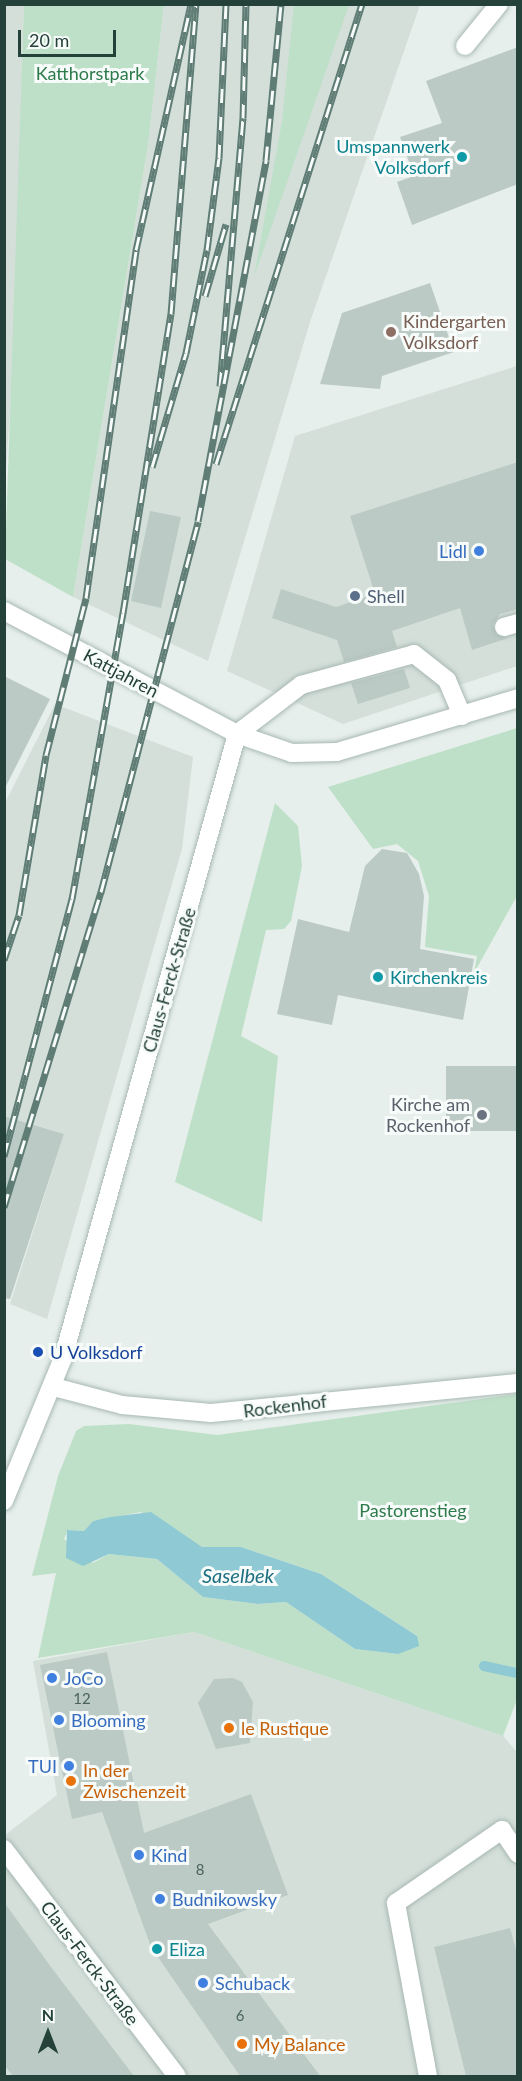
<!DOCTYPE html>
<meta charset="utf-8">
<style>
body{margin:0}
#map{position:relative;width:522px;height:2081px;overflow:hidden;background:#e6efeb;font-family:Lato,sans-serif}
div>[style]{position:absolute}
.built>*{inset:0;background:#d4dfda}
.green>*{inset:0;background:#bfe0c8}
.water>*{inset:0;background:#8ec9d4}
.stream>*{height:10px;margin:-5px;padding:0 5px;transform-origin:5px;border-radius:5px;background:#8ec9d4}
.building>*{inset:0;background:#bbcac4}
.roads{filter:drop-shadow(0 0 2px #a8b8b2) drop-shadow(0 0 2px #a8b8b2)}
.minor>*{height:18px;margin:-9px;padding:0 9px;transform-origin:9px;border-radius:9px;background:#fff}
.rail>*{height:7px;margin-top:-3.5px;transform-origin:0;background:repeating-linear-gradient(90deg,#f7fbf9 0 14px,#5f7d75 0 28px);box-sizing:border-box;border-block:2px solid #5f7d75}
.dots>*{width:16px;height:16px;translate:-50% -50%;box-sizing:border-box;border:3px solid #f7fbf9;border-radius:50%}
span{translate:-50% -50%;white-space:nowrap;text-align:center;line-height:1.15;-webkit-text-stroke:6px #f7fbf9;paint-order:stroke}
.number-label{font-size:15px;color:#4a645c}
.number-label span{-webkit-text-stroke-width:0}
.park-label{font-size:18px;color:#2d7a4b}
.culture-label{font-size:18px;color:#0d838f}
.right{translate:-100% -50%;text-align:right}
.left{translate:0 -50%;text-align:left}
.education-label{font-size:18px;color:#785e54}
.shop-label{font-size:18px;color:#366cbe}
.service-label{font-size:18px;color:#4e5e75}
.street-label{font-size:18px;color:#24423a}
.worship-label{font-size:18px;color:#5b616d}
.transit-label{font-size:18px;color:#164399}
.food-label{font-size:18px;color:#c56008}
.water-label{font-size:20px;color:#1c6f80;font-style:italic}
.frame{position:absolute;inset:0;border:6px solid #24423a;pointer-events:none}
.north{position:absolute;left:18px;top:2003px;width:60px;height:60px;-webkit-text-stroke:4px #f7fbf9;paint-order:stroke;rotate:0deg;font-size:16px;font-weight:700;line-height:24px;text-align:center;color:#24423a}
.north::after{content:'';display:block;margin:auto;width:21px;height:27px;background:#24423a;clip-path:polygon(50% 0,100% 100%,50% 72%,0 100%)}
.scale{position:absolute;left:18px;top:30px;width:98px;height:27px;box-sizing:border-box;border:3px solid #24423a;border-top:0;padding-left:8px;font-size:18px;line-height:21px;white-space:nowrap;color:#24423a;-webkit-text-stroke:4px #f7fbf9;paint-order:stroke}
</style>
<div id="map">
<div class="built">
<i style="clip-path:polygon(24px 4px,15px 335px,5px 486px,4px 5px)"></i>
<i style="clip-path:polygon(164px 5px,420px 5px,310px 322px,208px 661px,73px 597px,148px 145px)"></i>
<i style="clip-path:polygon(517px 366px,517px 666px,343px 724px,227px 671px,295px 436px)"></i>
<i style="clip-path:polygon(55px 704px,193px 757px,182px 849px,47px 1319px,10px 1304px,64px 1134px,5px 1116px,4px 805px)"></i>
<i style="clip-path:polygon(194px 1632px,503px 1736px,517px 1752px,517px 2076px,5px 2076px,5px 1835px,57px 1795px,33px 1661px)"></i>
</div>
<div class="green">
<i style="clip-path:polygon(294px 4px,349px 5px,254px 277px,282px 121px)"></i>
<i style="clip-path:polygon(24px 5px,164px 5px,148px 145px,73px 597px,5px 559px)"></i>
<i style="clip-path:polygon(517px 728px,517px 896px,474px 973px,477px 956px,425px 947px,429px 896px,418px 861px,397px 844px,373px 849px,328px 787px)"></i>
<i style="clip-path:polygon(275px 803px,298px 826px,302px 866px,291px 921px,284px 929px,266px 930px,241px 1036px,278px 1056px,262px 1222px,175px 1182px)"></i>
<i style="clip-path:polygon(evenodd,517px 1394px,518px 1697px,503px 1736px,194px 1632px,38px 1658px,56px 1573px,32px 1576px,58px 1476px,76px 1431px,84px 1426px,129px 1424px,217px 1435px,517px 1394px,141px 1512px,202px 1547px,241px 1547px,321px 1574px,417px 1636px,398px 1654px,355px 1649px,286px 1602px,257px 1604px,203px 1597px,157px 1559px,109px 1554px,93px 1563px,64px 1539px,68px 1530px,84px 1531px,93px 1521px,141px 1512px)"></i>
</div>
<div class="water">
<i style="clip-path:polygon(151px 1512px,202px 1547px,241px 1547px,321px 1574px,417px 1636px,419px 1646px,398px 1654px,355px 1649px,286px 1602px,257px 1604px,203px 1597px,157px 1559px,109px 1554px,83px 1566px,66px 1558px,67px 1530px,84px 1531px,93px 1521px,110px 1517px)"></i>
</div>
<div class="stream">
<i style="left:484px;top:1666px;width:35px;rotate:12deg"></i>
</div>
<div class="building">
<i style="clip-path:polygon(518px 47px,518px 184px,412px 225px,397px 182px,414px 176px,400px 137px,442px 123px,426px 81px)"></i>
<i style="clip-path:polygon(430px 283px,454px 352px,382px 376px,380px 389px,320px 384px,342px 313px)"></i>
<i style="clip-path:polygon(518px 462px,518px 609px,500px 614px,493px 625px,497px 635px,508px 638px,472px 650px,460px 608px,392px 631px,397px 647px,344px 662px,337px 640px,272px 618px,281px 589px,336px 607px,375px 594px,350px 516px)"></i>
<i style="clip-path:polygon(150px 511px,181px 517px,161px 608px,131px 601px)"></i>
<i style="clip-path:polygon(404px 669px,410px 688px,358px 704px,351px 683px)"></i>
<i style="clip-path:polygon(4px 676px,50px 699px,4px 790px)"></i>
<i style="clip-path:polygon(382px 849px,407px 853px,419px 874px,424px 896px,420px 949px,474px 959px,463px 1020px,338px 995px,332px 1025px,277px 1014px,298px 919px,349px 932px,365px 866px)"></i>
<i style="clip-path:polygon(446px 1066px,518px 1066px,518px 1131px,446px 1131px)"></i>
<i style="clip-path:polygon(4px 1116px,64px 1134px,10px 1299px,4px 1298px)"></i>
<i style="clip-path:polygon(107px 1652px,144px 1833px,251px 1794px,288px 1895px,208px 1924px,320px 2076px,240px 2076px,151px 1947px,102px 1812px,72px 1819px,40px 1665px)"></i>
<i style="clip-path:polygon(233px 1678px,242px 1682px,253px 1702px,250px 1743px,216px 1749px,198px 1703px,214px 1679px)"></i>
<i style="clip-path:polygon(4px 1902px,51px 1967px,134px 2076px,13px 2076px,4px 2065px)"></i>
<i style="clip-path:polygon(510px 1928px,518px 1957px,518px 2076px,466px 2076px,434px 1947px)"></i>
</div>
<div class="roads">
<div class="minor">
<i style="left:465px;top:46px;width:54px;rotate:-51deg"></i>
<i style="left:4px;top:611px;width:263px;rotate:27.8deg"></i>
<i style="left:237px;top:734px;width:58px;rotate:19.1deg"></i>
<i style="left:292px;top:753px;width:45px;rotate:-1.3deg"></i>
<i style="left:337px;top:752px;width:189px;rotate:-16.6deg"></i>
<i style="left:504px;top:627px;width:15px;rotate:-16deg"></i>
<i style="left:237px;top:734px;width:81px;rotate:-37.4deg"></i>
<i style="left:301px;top:685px;width:117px;rotate:-15.3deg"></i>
<i style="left:414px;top:654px;width:42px;rotate:38.2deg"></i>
<i style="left:447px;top:680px;width:39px;rotate:67deg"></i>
<i style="left:54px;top:1387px;width:70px;rotate:14.8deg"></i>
<i style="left:122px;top:1405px;width:89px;rotate:5.1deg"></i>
<i style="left:211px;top:1413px;width:308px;rotate:-5.6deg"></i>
<i style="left:4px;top:1501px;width:155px;rotate:-67.6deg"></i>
<i style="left:63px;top:1358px;width:648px;rotate:-74.42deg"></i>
<i style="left:4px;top:1849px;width:285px;rotate:52.7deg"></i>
<i style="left:428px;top:2076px;width:176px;rotate:-100.5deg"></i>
<i style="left:396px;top:1903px;width:129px;rotate:-34.6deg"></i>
<i style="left:502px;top:1830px;width:29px;rotate:56deg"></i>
</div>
</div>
<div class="rail">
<i style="left:205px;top:296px;width:75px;rotate:-73.7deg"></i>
<i style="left:220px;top:386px;width:269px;rotate:-85.1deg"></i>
<i style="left:243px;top:118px;width:114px;rotate:-88.5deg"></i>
<i style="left:216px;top:464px;width:483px;rotate:-72.4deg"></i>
<i style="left:152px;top:467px;width:119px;rotate:-73.4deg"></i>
<i style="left:186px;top:353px;width:105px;rotate:-78.5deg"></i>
<i style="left:207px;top:250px;width:93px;rotate:-82.6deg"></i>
<i style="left:219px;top:158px;width:154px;rotate:-87.4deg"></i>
<i style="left:4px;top:960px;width:47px;rotate:-71.6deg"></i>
<i style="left:19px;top:915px;width:162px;rotate:-80.4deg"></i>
<i style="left:46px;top:755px;width:162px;rotate:-75.7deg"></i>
<i style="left:86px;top:598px;width:352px;rotate:-81.8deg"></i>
<i style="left:136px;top:250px;width:252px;rotate:-77.4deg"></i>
<i style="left:4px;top:1156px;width:266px;rotate:-75.2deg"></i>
<i style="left:72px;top:899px;width:291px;rotate:-79.9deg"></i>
<i style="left:123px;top:613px;width:303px;rotate:-80.9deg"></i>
<i style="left:171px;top:314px;width:311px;rotate:-85.4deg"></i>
<i style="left:4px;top:1207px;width:330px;rotate:-72.9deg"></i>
<i style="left:101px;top:892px;width:383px;rotate:-75.3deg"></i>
<i style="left:198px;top:521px;width:367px;rotate:-79.3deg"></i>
<i style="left:266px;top:160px;width:157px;rotate:-84.5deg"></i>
</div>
<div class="dots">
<i style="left:462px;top:157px;background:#0f9aa8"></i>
<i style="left:391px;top:332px;background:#8d6e63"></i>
<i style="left:479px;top:551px;background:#3f7fe0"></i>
<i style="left:355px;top:596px;background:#5c6f8a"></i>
<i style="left:378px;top:977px;background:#0f9aa8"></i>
<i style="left:482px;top:1115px;background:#6b7280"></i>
<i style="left:38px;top:1352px;background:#1a4fb4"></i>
<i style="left:52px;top:1678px;background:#3f7fe0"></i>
<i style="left:59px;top:1720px;background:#3f7fe0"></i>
<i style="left:229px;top:1728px;background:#e8710a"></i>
<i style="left:69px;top:1766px;background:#3f7fe0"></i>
<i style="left:71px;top:1781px;background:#e8710a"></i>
<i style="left:139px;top:1855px;background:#3f7fe0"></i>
<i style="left:160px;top:1899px;background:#3f7fe0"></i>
<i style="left:157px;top:1949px;background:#0f9aa8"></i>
<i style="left:203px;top:1983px;background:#3f7fe0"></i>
<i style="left:242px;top:2044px;background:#e8710a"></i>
</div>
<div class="number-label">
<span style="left:82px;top:1699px">12</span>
<span style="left:200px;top:1870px">8</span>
<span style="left:240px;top:2016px">6</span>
</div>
<div class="park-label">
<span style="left:90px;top:73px">Katthorstpark</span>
<span style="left:413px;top:1510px">Pastorenstieg</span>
</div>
<div class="culture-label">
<span class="right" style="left:450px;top:157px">Umspannwerk<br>Volksdorf</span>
<span class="left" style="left:390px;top:977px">Kirchenkreis</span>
<span class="left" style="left:169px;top:1949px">Eliza</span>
</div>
<div class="education-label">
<span class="left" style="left:403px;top:332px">Kindergarten<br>Volksdorf</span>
</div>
<div class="shop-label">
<span class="right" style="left:467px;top:551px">Lidl</span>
<span class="left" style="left:64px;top:1678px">JoCo</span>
<span class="left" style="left:71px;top:1720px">Blooming</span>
<span class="right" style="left:57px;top:1766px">TUI</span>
<span class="left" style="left:151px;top:1855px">Kind</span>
<span class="left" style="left:172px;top:1899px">Budnikowsky</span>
<span class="left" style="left:215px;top:1983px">Schuback</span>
</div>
<div class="service-label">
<span class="left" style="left:367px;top:596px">Shell</span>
</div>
<div class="street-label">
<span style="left:121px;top:673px;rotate:28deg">Kattjahren</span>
<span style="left:169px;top:980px;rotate:-74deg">Claus-Ferck-Straße</span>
<span style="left:285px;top:1406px;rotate:-7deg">Rockenhof</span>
<span style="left:90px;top:1963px;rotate:53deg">Claus-Ferck-Straße</span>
</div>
<div class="worship-label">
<span class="right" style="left:470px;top:1115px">Kirche am<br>Rockenhof</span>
</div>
<div class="transit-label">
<span class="left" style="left:50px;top:1352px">U Volksdorf</span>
</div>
<div class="food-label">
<span class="left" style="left:241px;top:1728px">le Rustique</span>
<span class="left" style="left:83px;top:1781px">In der<br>Zwischenzeit</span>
<span class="left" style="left:254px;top:2044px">My Balance</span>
</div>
<div class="water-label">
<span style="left:238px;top:1575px">Saselbek</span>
</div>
<div class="frame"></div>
<div class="north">N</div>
<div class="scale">20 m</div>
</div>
